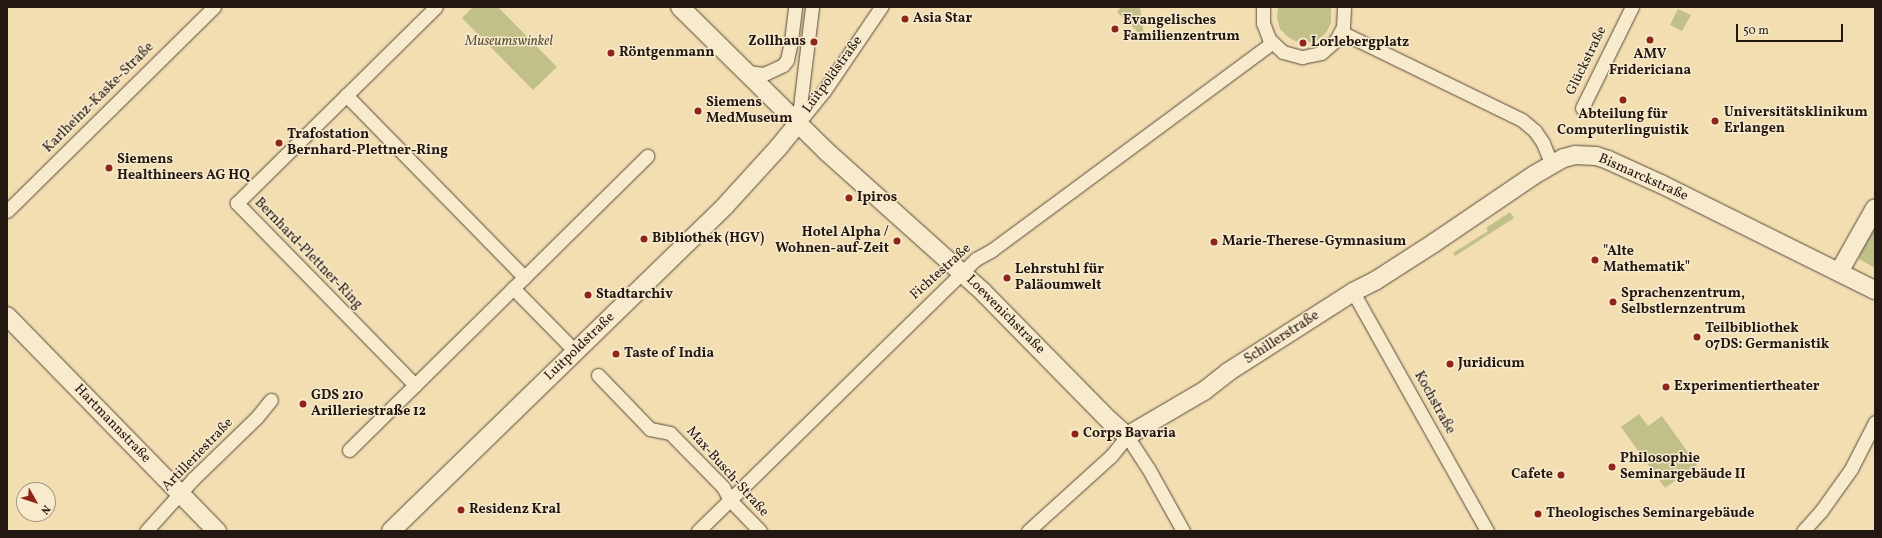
<!DOCTYPE html>
<meta charset="utf-8">
<style>
body{margin:0}
#map{position:relative;width:1882px;height:538px;overflow:hidden;background:#f3deb2;font-family:Vollkorn,serif}
div>[style]{position:absolute}
.green>*{inset:0;background:#c0c088}
.roads{filter:drop-shadow(0 0 1px #57493a) drop-shadow(0 0 1px #57493a)}
.street>*{height:13px;margin:-6.5px;padding:0 6.5px;transform-origin:6.5px;border-radius:6.5px;background:#f7eacd}
.secondary>*{height:18px;margin:-9px;padding:0 9px;transform-origin:9px;border-radius:9px;background:#f7eacd}
.dots>*{width:11px;height:11px;translate:-50% -50%;box-sizing:border-box;border:2px solid #f7eacd;border-radius:50%}
span{translate:-50% -50%;white-space:nowrap;text-align:center;line-height:1.15;-webkit-text-stroke:3px #f7eacd;paint-order:stroke}
.poi-label{font-size:14px;color:#231712;font-weight:700}
.left{translate:0 -50%;text-align:left}
.right{translate:-100% -50%;text-align:right}
.park-label{font-size:14px;color:#5a523b;font-style:italic}
.street-label{font-size:14px;color:#231712}
.frame{position:absolute;inset:0;border:8px solid #231712;pointer-events:none}
.north{position:absolute;left:16px;top:482px;width:40px;height:40px;box-sizing:border-box;background:#f7eacd;border:1px solid #a29682;border-radius:50%;rotate:129deg;font-size:11px;font-weight:700;line-height:16px;text-align:center;color:#231712}
.north::after{content:'';display:block;margin:auto;width:14px;height:18px;background:#8f2418;clip-path:polygon(50% 0,100% 100%,50% 72%,0 100%)}
.scale{position:absolute;left:1736px;top:24px;width:107px;height:18px;box-sizing:border-box;border:2px solid #231712;border-top:0;padding-left:5px;font-size:12px;line-height:14px;white-space:nowrap;color:#231712;-webkit-text-stroke:3px #f7eacd;paint-order:stroke}
</style>
<div id="map">
<div class="green">
<i style="clip-path:polygon(473px 7px,498px 7px,557px 67px,533px 90px,462px 18px)"></i>
<i style="clip-path:polygon(1121px 7px,1140px 7px,1144px 35px,1143px 37px,1117px 12px)"></i>
<i style="clip-path:polygon(1278px 7px,1331px 7px,1331px 23px,1326px 33px,1317px 40px,1306px 43px,1295px 41px,1288px 37px,1280px 29px,1277px 18px)"></i>
<i style="clip-path:polygon(1678px 9px,1691px 15px,1682px 31px,1670px 25px)"></i>
<i style="clip-path:polygon(1510px 212px,1514px 218px,1455px 256px,1453px 253px,1488px 231px,1486px 228px)"></i>
<i style="clip-path:polygon(1875px 227px,1875px 268px,1859px 259px,1860px 253px)"></i>
<i style="clip-path:polygon(1639px 414px,1648px 426px,1662px 416px,1697px 465px,1665px 488px,1621px 427px)"></i>
</div>
<div class="roads">
<div class="street">
<i style="left:1263px;top:7px;width:16px;rotate:90deg"></i>
<i style="left:1263px;top:23px;width:17px;rotate:69deg"></i>
<i style="left:1269px;top:39px;width:19px;rotate:43deg"></i>
<i style="left:1283px;top:52px;width:20px;rotate:15deg"></i>
<i style="left:1302px;top:57px;width:19px;rotate:-12deg"></i>
<i style="left:1321px;top:53px;width:20px;rotate:-41deg"></i>
<i style="left:1336px;top:40px;width:15px;rotate:-62deg"></i>
<i style="left:1343px;top:27px;width:20px;rotate:-87deg"></i>
<i style="left:1341px;top:32px;width:201px;rotate:25.9deg"></i>
<i style="left:1522px;top:120px;width:17px;rotate:40deg"></i>
<i style="left:1535px;top:131px;width:14px;rotate:56deg"></i>
<i style="left:1543px;top:143px;width:24px;rotate:68deg"></i>
<i style="left:747px;top:72px;width:17px;rotate:7deg"></i>
<i style="left:764px;top:74px;width:21px;rotate:-25deg"></i>
<i style="left:783px;top:65px;width:6px;rotate:-51deg"></i>
<i style="left:787px;top:60px;width:19px;rotate:-78deg"></i>
<i style="left:791px;top:41px;width:34px;rotate:-83deg"></i>
<i style="left:346px;top:95px;width:255px;rotate:45.6deg"></i>
<i style="left:1582px;top:108px;width:113px;rotate:-63.7deg"></i>
<i style="left:798px;top:123px;width:41px;rotate:-50.9deg"></i>
<i style="left:824px;top:91px;width:102px;rotate:-55.8deg"></i>
<i style="left:798px;top:123px;width:117px;rotate:-83.1deg"></i>
<i style="left:7px;top:211px;width:291px;rotate:-44.6deg"></i>
<i style="left:513px;top:288px;width:88px;rotate:45.5deg"></i>
<i style="left:1353px;top:292px;width:274px;rotate:60.7deg"></i>
<i style="left:598px;top:375px;width:75px;rotate:46.1deg"></i>
<i style="left:650px;top:429px;width:20px;rotate:11deg"></i>
<i style="left:670px;top:433px;width:76px;rotate:45.5deg"></i>
<i style="left:723px;top:487px;width:15px;rotate:62deg"></i>
<i style="left:730px;top:500px;width:43px;rotate:45.9deg"></i>
<i style="left:415px;top:385px;width:255px;rotate:-134.4deg"></i>
<i style="left:237px;top:203px;width:279px;rotate:-44.6deg"></i>
<i style="left:349px;top:450px;width:419px;rotate:-44.6deg"></i>
<i style="left:146px;top:531px;width:70px;rotate:-47.9deg"></i>
<i style="left:193px;top:479px;width:89px;rotate:-44.1deg"></i>
<i style="left:257px;top:417px;width:22px;rotate:-51deg"></i>
<i style="left:698px;top:531px;width:389px;rotate:-44.4deg"></i>
<i style="left:976px;top:259px;width:18px;rotate:-29deg"></i>
<i style="left:992px;top:250px;width:348px;rotate:-36.5deg"></i>
<i style="left:1028px;top:531px;width:112px;rotate:-42.1deg"></i>
<i style="left:1111px;top:456px;width:26px;rotate:-51deg"></i>
<i style="left:1127px;top:436px;width:38px;rotate:57deg"></i>
<i style="left:1148px;top:468px;width:72px;rotate:60.9deg"></i>
<i style="left:1803px;top:531px;width:27px;rotate:-48deg"></i>
<i style="left:1821px;top:511px;width:52px;rotate:-54.5deg"></i>
<i style="left:1851px;top:469px;width:53px;rotate:-62.9deg"></i>
</div>
<div class="secondary">
<i style="left:680px;top:7px;width:205px;rotate:44.6deg"></i>
<i style="left:826px;top:151px;width:211px;rotate:41.9deg"></i>
<i style="left:983px;top:292px;width:180px;rotate:45.5deg"></i>
<i style="left:1109px;top:420px;width:24px;rotate:42deg"></i>
<i style="left:1127px;top:436px;width:89px;rotate:-30.3deg"></i>
<i style="left:1204px;top:391px;width:31px;rotate:-38deg"></i>
<i style="left:1228px;top:372px;width:148px;rotate:-32.6deg"></i>
<i style="left:1353px;top:292px;width:25px;rotate:-27deg"></i>
<i style="left:1375px;top:281px;width:70px;rotate:-32.8deg"></i>
<i style="left:1434px;top:243px;width:121px;rotate:-34.2deg"></i>
<i style="left:1534px;top:175px;width:34px;rotate:-30deg"></i>
<i style="left:1564px;top:158px;width:11px;rotate:-15deg"></i>
<i style="left:1575px;top:155px;width:21px;rotate:3deg"></i>
<i style="left:1596px;top:156px;width:13px;rotate:18deg"></i>
<i style="left:1608px;top:160px;width:58px;rotate:24.4deg"></i>
<i style="left:1661px;top:184px;width:239px;rotate:26.4deg"></i>
<i style="left:1839px;top:272px;width:73px;rotate:-60.6deg"></i>
<i style="left:7px;top:316px;width:301px;rotate:45.7deg"></i>
<i style="left:391px;top:531px;width:466px;rotate:-44.2deg"></i>
<i style="left:725px;top:206px;width:79px;rotate:-47.6deg"></i>
<i style="left:778px;top:148px;width:32px;rotate:-51deg"></i>
</div>
</div>
<div class="dots">
<i style="left:905px;top:19px;background:#8f2418"></i>
<i style="left:1115px;top:29px;background:#8f2418"></i>
<i style="left:1650px;top:40px;background:#8f2418"></i>
<i style="left:814px;top:42px;background:#8f2418"></i>
<i style="left:1303px;top:43px;background:#8f2418"></i>
<i style="left:611px;top:53px;background:#8f2418"></i>
<i style="left:1623px;top:100px;background:#8f2418"></i>
<i style="left:698px;top:111px;background:#8f2418"></i>
<i style="left:1715px;top:121px;background:#8f2418"></i>
<i style="left:279px;top:143px;background:#8f2418"></i>
<i style="left:109px;top:168px;background:#8f2418"></i>
<i style="left:849px;top:198px;background:#8f2418"></i>
<i style="left:644px;top:239px;background:#8f2418"></i>
<i style="left:897px;top:241px;background:#8f2418"></i>
<i style="left:1214px;top:242px;background:#8f2418"></i>
<i style="left:1595px;top:260px;background:#8f2418"></i>
<i style="left:1007px;top:278px;background:#8f2418"></i>
<i style="left:588px;top:295px;background:#8f2418"></i>
<i style="left:1613px;top:302px;background:#8f2418"></i>
<i style="left:1697px;top:337px;background:#8f2418"></i>
<i style="left:616px;top:354px;background:#8f2418"></i>
<i style="left:1450px;top:364px;background:#8f2418"></i>
<i style="left:1666px;top:387px;background:#8f2418"></i>
<i style="left:303px;top:404px;background:#8f2418"></i>
<i style="left:1075px;top:434px;background:#8f2418"></i>
<i style="left:1612px;top:467px;background:#8f2418"></i>
<i style="left:1561px;top:475px;background:#8f2418"></i>
<i style="left:461px;top:510px;background:#8f2418"></i>
<i style="left:1538px;top:514px;background:#8f2418"></i>
</div>
<div class="poi-label">
<span class="left" style="left:913px;top:19px">Asia Star</span>
<span class="left" style="left:1123px;top:29px">Evangelisches<br>Familienzentrum</span>
<span class="right" style="left:806px;top:42px">Zollhaus</span>
<span class="left" style="left:1311px;top:43px">Lorlebergplatz</span>
<span class="left" style="left:619px;top:53px">Röntgenmann</span>
<span style="left:1650px;top:63px">AMV<br>Fridericiana</span>
<span class="left" style="left:706px;top:111px">Siemens<br>MedMuseum</span>
<span class="left" style="left:1724px;top:121px">Universitätsklinikum<br>Erlangen</span>
<span style="left:1623px;top:123px">Abteilung für<br>Computerlinguistik</span>
<span class="left" style="left:287px;top:143px">Trafostation<br>Bernhard-Plettner-Ring</span>
<span class="left" style="left:117px;top:168px">Siemens<br>Healthineers AG HQ</span>
<span class="left" style="left:857px;top:198px">Ipiros</span>
<span class="right" style="left:889px;top:241px">Hotel Alpha /<br>Wohnen-auf-Zeit</span>
<span class="left" style="left:652px;top:239px">Bibliothek (HGV)</span>
<span class="left" style="left:1222px;top:242px">Marie-Therese-Gymnasium</span>
<span class="left" style="left:1603px;top:260px">"Alte<br>Mathematik"</span>
<span class="left" style="left:1015px;top:278px">Lehrstuhl für<br>Paläoumwelt</span>
<span class="left" style="left:1621px;top:302px">Sprachenzentrum,<br>Selbstlernzentrum</span>
<span class="left" style="left:596px;top:295px">Stadtarchiv</span>
<span class="left" style="left:1705px;top:337px">Teilbibliothek<br>07DS: Germanistik</span>
<span class="left" style="left:624px;top:354px">Taste of India</span>
<span class="left" style="left:1458px;top:364px">Juridicum</span>
<span class="left" style="left:1674px;top:387px">Experimentiertheater</span>
<span class="left" style="left:311px;top:404px">GDS 210<br>Arilleriestraße 12</span>
<span class="left" style="left:1083px;top:434px">Corps Bavaria</span>
<span class="left" style="left:1620px;top:467px">Philosophie<br>Seminargebäude II</span>
<span class="right" style="left:1553px;top:475px">Cafete</span>
<span class="left" style="left:469px;top:510px">Residenz Kral</span>
<span class="left" style="left:1546px;top:514px">Theologisches Seminargebäude</span>
</div>
<div class="park-label">
<span style="left:509px;top:42px">Museumswinkel</span>
</div>
<div class="street-label">
<span style="left:1587px;top:61px;rotate:-64deg">Glückstraße</span>
<span style="left:833px;top:75px;rotate:-54deg">Luitpoldstraße</span>
<span style="left:99px;top:98px;rotate:-45deg">Karlheinz-Kaske-Straße</span>
<span style="left:1643px;top:178px;rotate:24deg">Bismarckstraße</span>
<span style="left:308px;top:254px;rotate:46deg">Bernhard-Plettner-Ring</span>
<span style="left:941px;top:272px;rotate:-42deg">Fichtestraße</span>
<span style="left:1005px;top:315px;rotate:45deg">Loewenichstraße</span>
<span style="left:1282px;top:338px;rotate:-33deg">Schillerstraße</span>
<span style="left:580px;top:347px;rotate:-44deg">Luitpoldstraße</span>
<span style="left:1434px;top:403px;rotate:61deg">Kochstraße</span>
<span style="left:112px;top:424px;rotate:46deg">Hartmannstraße</span>
<span style="left:198px;top:455px;rotate:-46deg">Artilleriestraße</span>
<span style="left:727px;top:472px;rotate:48deg">Max-Busch-Straße</span>
</div>
<div class="frame"></div>
<div class="north">N</div>
<div class="scale">50 m</div>
</div>
